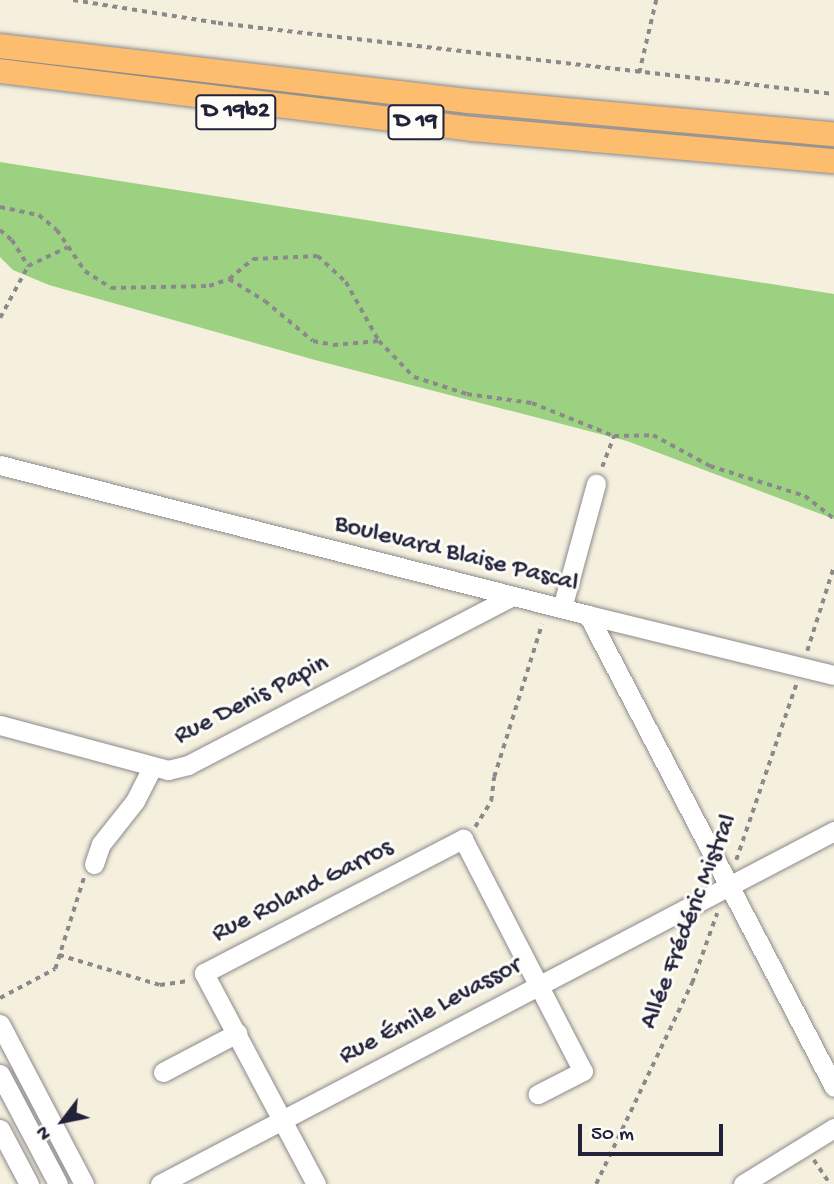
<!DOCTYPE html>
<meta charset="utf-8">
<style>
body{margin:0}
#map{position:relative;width:834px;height:1184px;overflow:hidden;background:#f5f0de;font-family:"Gochi Hand",sans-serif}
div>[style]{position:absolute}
.green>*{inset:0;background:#9cd181}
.path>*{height:3.5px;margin-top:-1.75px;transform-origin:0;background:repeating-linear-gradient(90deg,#8c898c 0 5px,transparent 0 10px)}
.roads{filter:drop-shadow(0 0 2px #8c898c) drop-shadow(0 0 2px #8c898c)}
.minor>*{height:19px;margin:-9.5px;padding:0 9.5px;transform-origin:9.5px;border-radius:9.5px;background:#fff}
.major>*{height:24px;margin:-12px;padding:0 12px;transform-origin:12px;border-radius:12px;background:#fcbd6f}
span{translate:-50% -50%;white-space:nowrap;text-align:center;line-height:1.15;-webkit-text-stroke:6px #fdfcf7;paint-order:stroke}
.shield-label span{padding:2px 5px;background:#fdfcf7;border:2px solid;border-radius:5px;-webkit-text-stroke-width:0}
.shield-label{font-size:24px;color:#22223b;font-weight:700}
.street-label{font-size:26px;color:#22223b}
.north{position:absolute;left:28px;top:1086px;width:70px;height:70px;-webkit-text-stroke:5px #fdfcf7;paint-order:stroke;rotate:238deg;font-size:19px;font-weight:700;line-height:28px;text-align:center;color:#22223b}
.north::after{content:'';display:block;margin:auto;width:24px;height:32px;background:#22223b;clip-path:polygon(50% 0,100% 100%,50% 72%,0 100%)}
.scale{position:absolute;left:578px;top:1124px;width:145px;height:32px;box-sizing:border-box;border:4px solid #22223b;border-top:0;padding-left:9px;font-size:21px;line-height:24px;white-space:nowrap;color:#22223b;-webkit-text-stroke:5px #fdfcf7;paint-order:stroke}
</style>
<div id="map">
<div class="green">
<i style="clip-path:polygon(0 162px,834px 294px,834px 519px,627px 441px,315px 360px,49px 285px,13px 270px,0 257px)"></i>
</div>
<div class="path">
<i style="left:73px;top:0;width:147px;rotate:9deg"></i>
<i style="left:218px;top:23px;width:620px;rotate:6.57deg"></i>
<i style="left:639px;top:73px;width:75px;rotate:-76.9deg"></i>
<i style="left:0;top:207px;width:40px;rotate:12deg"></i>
<i style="left:39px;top:215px;width:23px;rotate:40deg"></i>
<i style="left:57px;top:230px;width:50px;rotate:55.7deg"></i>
<i style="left:85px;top:271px;width:31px;rotate:33deg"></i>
<i style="left:111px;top:288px;width:98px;rotate:-1.2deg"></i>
<i style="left:209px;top:286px;width:21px;rotate:-19deg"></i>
<i style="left:229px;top:279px;width:31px;rotate:-40deg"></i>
<i style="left:253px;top:259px;width:65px;rotate:-2.6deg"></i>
<i style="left:318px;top:256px;width:38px;rotate:43deg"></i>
<i style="left:346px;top:282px;width:68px;rotate:60.8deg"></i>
<i style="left:379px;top:341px;width:50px;rotate:45.8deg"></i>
<i style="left:414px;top:377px;width:56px;rotate:17.8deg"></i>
<i style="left:467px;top:394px;width:66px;rotate:7.9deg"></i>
<i style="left:532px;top:403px;width:88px;rotate:21.9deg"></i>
<i style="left:614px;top:436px;width:39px;rotate:-1deg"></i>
<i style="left:653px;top:435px;width:65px;rotate:28.5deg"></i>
<i style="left:710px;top:466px;width:100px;rotate:17.5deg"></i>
<i style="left:805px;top:496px;width:37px;rotate:38deg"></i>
<i style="left:0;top:230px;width:16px;rotate:40deg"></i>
<i style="left:12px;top:240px;width:31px;rotate:58deg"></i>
<i style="left:28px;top:266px;width:44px;rotate:-25.4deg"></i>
<i style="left:229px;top:279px;width:42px;rotate:31.4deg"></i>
<i style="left:265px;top:301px;width:62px;rotate:39.8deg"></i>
<i style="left:313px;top:341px;width:20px;rotate:11deg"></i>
<i style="left:333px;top:345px;width:46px;rotate:-5deg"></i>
<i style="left:0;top:318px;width:59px;rotate:-61.7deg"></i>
<i style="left:602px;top:467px;width:33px;rotate:-69deg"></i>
<i style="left:807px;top:651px;width:89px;rotate:-72.4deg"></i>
<i style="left:475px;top:827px;width:31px;rotate:-58deg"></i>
<i style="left:491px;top:801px;width:24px;rotate:-83deg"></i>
<i style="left:494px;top:777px;width:160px;rotate:-72.6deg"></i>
<i style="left:736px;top:860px;width:185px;rotate:-71.1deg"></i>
<i style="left:59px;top:955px;width:105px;rotate:16.5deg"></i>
<i style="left:160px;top:985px;width:28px;rotate:-8deg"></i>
<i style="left:0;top:998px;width:62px;rotate:-27.8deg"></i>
<i style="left:55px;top:969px;width:96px;rotate:-72.5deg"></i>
<i style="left:814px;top:1160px;width:29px;rotate:56deg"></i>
<i style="left:596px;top:1184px;width:223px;rotate:-64.5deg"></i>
<i style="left:692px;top:983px;width:74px;rotate:-70.3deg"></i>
</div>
<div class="roads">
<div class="minor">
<i style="left:0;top:465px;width:607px;rotate:14.31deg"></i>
<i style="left:588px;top:615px;width:532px;rotate:62.47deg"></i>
<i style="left:562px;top:608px;width:129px;rotate:-74.7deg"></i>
<i style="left:588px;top:615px;width:253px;rotate:13.7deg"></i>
<i style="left:0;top:725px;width:174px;rotate:15deg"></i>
<i style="left:168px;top:770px;width:21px;rotate:-14deg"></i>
<i style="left:188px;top:765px;width:366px;rotate:-27.5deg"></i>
<i style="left:94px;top:864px;width:21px;rotate:-71deg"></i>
<i style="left:101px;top:844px;width:55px;rotate:-51.7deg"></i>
<i style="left:135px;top:801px;width:36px;rotate:-63deg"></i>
<i style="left:0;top:1024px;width:181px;rotate:62.3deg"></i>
<i style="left:163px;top:1072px;width:84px;rotate:-27.8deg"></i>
<i style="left:0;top:1074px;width:124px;rotate:62.2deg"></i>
<i style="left:0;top:1129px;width:62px;rotate:62.2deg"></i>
<i style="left:160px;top:1184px;width:761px;rotate:-27.64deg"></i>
<i style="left:316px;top:1184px;width:239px;rotate:-118deg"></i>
<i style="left:204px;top:973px;width:292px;rotate:-27.4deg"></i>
<i style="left:463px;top:839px;width:261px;rotate:62.7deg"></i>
<i style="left:583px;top:1071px;width:51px;rotate:152.9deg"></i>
<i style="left:743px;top:1184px;width:107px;rotate:-31.6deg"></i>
</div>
<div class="major">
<i style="left:0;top:46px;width:471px;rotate:6.7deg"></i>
<i style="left:468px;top:101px;width:367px;rotate:5.2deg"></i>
<i style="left:0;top:71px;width:477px;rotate:7deg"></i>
<i style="left:473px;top:129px;width:362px;rotate:5.1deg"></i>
</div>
</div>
<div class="shield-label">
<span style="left:236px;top:112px">D 19b2</span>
<span style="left:416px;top:122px">D 19</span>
</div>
<div class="street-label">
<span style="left:456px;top:555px;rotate:14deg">Boulevard Blaise Pascal</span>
<span style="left:252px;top:701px;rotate:-27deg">Rue Denis Papin</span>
<span style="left:303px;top:892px;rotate:-27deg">Rue Roland Garros</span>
<span style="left:690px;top:922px;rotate:-69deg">Allée Frédéric Mistral</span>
<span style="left:431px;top:1012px;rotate:-28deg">Rue Émile Levassor</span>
</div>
<div class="north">N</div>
<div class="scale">50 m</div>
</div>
